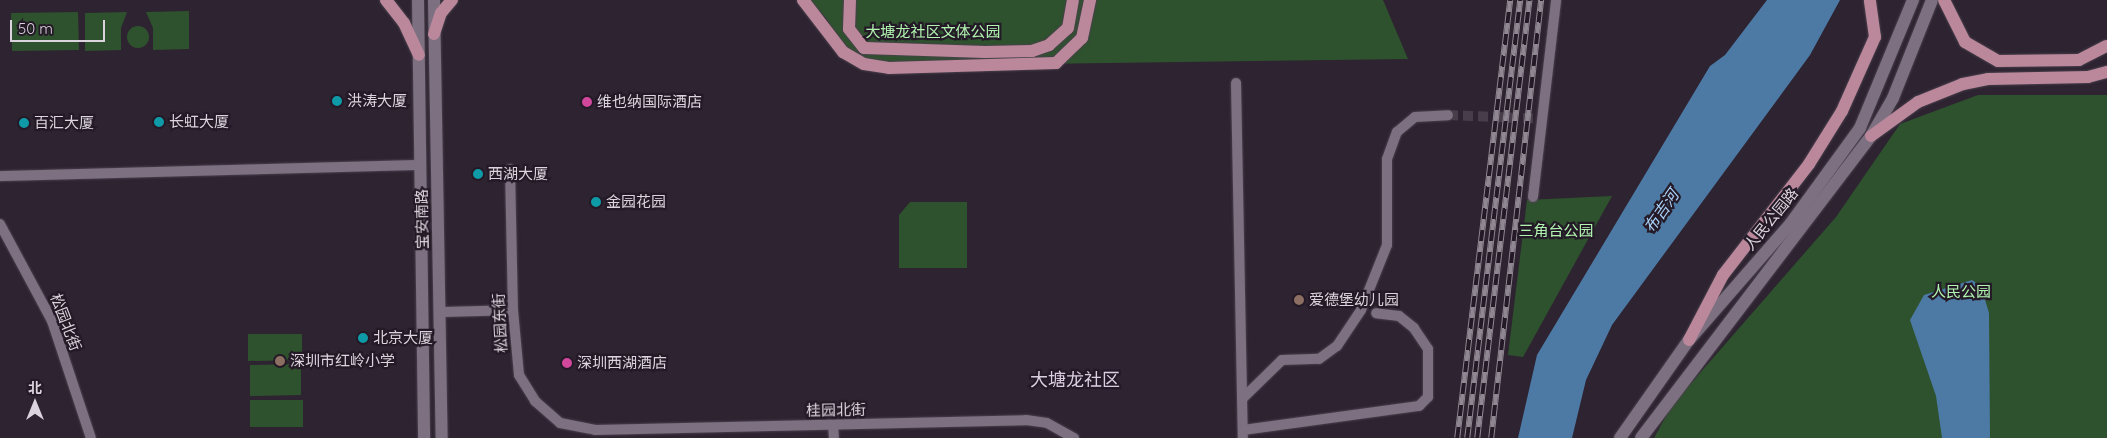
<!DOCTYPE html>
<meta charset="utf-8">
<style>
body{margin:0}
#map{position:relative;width:2107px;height:438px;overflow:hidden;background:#2e2331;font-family:Quicksand,"Noto Sans SC",sans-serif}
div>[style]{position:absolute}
.green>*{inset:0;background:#2e522d}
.round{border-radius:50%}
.water>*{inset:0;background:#4c7aa5}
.minor-tunnel>*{height:10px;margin-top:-5px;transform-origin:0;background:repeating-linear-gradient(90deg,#483e4b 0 10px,transparent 0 15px)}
.roads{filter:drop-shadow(0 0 1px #49404c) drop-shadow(0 0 1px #49404c)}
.minor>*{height:10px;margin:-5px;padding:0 5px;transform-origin:5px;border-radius:5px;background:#7c7081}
.tertiary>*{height:12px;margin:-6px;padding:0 6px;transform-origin:6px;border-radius:6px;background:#7c7081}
.secondary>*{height:12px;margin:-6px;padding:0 6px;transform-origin:6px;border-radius:6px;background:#7c7081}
.primary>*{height:12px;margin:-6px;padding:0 6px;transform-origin:6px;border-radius:6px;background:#bb889b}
.rail>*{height:5.5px;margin-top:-2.75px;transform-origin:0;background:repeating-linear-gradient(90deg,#241a27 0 11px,#8f8792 0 22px);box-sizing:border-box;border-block:1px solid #8f8792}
.dots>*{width:14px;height:14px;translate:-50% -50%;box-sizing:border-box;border:2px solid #241a27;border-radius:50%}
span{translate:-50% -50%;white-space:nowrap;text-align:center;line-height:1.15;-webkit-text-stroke:4.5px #241a27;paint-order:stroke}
.park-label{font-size:15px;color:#b1f4af}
.poi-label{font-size:15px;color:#dbd4de}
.left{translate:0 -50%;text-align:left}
.street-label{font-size:15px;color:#dbd4de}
.water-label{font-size:16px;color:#aad2f9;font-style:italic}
.quarter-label{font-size:18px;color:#dbcde0}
.north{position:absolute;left:10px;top:378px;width:50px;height:50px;-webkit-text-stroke:4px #241a27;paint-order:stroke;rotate:0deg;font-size:14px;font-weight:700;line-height:20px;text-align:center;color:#dbd4de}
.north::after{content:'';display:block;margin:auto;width:18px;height:22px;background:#dbd4de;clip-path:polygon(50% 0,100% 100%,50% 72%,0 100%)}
.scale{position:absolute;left:10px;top:20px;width:95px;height:22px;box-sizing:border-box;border:2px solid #dbd4de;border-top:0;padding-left:6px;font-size:15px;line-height:18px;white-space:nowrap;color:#dbd4de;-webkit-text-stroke:4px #241a27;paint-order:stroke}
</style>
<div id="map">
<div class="green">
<i style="clip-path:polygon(808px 0,1383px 0,1408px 59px,874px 66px,843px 47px,826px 18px)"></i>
<i style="clip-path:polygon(189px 11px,189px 49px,153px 50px,153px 28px,146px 12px)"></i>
<i style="clip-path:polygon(78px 12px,79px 50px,12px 51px,11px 13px)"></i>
<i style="clip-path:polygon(127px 12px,121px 28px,121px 50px,85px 51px,85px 13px)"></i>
<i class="round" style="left:127px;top:26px;width:22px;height:22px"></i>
<i style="clip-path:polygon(1978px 95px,2107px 95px,2107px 438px,1654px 438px,1672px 405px,1836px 217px,1900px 124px)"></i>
<i style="clip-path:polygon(1612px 196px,1523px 357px,1508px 355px,1527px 200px)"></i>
<i style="clip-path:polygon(910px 202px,967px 202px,967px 268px,899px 268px,899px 215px)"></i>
<i style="clip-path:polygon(248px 334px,302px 334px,302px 360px,248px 361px)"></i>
<i style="clip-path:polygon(301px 364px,301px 395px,250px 396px,250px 365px)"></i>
<i style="clip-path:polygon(250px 400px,303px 400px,303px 427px,250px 427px)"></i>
</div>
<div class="water">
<i style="clip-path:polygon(1767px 0,1840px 0,1810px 55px,1612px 325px,1586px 380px,1572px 438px,1518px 438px,1537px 355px,1710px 66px,1725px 55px)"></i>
<i style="clip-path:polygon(1972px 280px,1981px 286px,1989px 313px,1990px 438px,1942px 438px,1936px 396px,1910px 320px,1924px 295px)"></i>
</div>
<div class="minor-tunnel">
<i style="left:1448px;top:115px;width:98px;rotate:2.3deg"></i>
</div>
<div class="roads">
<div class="minor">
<i style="left:1236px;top:83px;width:355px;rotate:88.9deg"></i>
<i style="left:510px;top:169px;width:141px;rotate:88.8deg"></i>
<i style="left:513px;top:310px;width:65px;rotate:84.7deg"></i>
<i style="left:519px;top:375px;width:31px;rotate:58deg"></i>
<i style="left:535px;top:401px;width:33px;rotate:41deg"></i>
<i style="left:560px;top:423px;width:36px;rotate:11deg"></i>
<i style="left:595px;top:430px;width:431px;rotate:-1.3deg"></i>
<i style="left:1026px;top:420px;width:21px;rotate:8deg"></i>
<i style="left:1047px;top:423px;width:31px;rotate:29deg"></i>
<i style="left:0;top:176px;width:421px;rotate:-1.5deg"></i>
<i style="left:1533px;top:197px;width:198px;rotate:-83.3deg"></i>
<i style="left:0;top:224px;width:110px;rotate:61.8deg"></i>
<i style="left:52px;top:321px;width:123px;rotate:71.6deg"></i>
<i style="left:439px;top:312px;width:74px;rotate:-1.5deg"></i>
<i style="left:1242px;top:399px;width:56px;rotate:-44.3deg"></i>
<i style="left:1282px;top:360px;width:37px;rotate:-2deg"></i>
<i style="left:1319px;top:359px;width:22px;rotate:-36deg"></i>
<i style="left:1337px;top:346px;width:43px;rotate:-56.3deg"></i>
<i style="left:1361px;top:310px;width:70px;rotate:-68.2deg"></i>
<i style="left:1387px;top:245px;width:86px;rotate:-90deg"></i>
<i style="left:1387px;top:159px;width:29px;rotate:-70deg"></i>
<i style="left:1397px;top:132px;width:23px;rotate:-40deg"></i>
<i style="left:1415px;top:117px;width:33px;rotate:-3deg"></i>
<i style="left:833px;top:425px;width:13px;rotate:86deg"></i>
<i style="left:1243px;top:430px;width:178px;rotate:-7.8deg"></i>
<i style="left:1419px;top:406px;width:13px;rotate:-45deg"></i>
<i style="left:1428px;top:397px;width:48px;rotate:-90deg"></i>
<i style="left:1428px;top:349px;width:25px;rotate:-124deg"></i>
<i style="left:1414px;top:328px;width:19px;rotate:-141deg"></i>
<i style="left:1399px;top:316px;width:23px;rotate:-173deg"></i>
</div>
<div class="tertiary">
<i style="left:418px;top:0;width:438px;rotate:89.2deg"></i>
<i style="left:434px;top:0;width:438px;rotate:89deg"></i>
</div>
<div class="secondary">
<i style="left:1620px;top:438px;width:120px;rotate:-54.9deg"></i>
<i style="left:1689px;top:340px;width:155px;rotate:-48.9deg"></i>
<i style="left:1791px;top:223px;width:117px;rotate:-54deg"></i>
<i style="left:1860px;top:128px;width:139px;rotate:-67.5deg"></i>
<i style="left:1641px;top:438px;width:380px;rotate:-52.7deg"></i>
<i style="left:1871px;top:136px;width:44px;rotate:-59.9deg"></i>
<i style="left:1893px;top:98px;width:105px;rotate:-68.3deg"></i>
</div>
<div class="primary">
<i style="left:386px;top:0;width:29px;rotate:52deg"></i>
<i style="left:404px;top:23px;width:35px;rotate:65deg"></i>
<i style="left:803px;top:0;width:66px;rotate:52.4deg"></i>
<i style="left:843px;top:52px;width:24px;rotate:30deg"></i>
<i style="left:864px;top:64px;width:25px;rotate:9deg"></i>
<i style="left:889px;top:68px;width:167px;rotate:-1.7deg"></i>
<i style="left:1056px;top:63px;width:36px;rotate:-44deg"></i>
<i style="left:1082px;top:38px;width:39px;rotate:-78deg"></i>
<i style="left:850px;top:0;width:29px;rotate:92deg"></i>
<i style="left:849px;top:29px;width:24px;rotate:52deg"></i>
<i style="left:864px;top:48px;width:121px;rotate:1.9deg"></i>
<i style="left:985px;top:52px;width:47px;rotate:-1.2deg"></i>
<i style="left:1032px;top:51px;width:18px;rotate:-19deg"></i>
<i style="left:1049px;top:45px;width:25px;rotate:-42deg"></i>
<i style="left:1068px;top:28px;width:28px;rotate:-80deg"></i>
<i style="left:1944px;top:0;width:47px;rotate:63.4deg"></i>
<i style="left:1965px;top:42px;width:38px;rotate:30deg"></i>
<i style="left:1998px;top:61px;width:81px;rotate:-0.7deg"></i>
<i style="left:2079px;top:60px;width:31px;rotate:-27deg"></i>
<i style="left:434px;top:34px;width:22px;rotate:-72deg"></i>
<i style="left:441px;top:13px;width:17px;rotate:-50deg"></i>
<i style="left:1871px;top:136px;width:58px;rotate:-35.9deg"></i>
<i style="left:1918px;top:102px;width:48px;rotate:-21.8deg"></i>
<i style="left:1963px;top:84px;width:25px;rotate:-11deg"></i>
<i style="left:1988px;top:79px;width:100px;rotate:-1.1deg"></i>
<i style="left:2088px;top:77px;width:20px;rotate:-15deg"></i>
<i style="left:1689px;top:340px;width:73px;rotate:-62.4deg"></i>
<i style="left:1723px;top:275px;width:140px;rotate:-52.2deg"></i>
<i style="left:1809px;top:164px;width:62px;rotate:-58.1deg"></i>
<i style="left:1842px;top:111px;width:81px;rotate:-66deg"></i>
<i style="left:1875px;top:37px;width:37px;rotate:-98deg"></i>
</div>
</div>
<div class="rail">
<i style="left:1457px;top:438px;width:441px;rotate:-83.1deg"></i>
<i style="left:1467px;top:438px;width:441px;rotate:-83.1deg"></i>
<i style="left:1477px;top:438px;width:441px;rotate:-83.2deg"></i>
<i style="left:1491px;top:438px;width:441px;rotate:-83.5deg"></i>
</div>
<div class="dots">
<i style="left:337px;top:101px;background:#0f9aa8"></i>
<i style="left:587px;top:102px;background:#d1479c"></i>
<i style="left:159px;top:122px;background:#0f9aa8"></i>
<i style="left:24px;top:123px;background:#0f9aa8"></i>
<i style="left:478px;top:174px;background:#0f9aa8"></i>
<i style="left:596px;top:202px;background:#0f9aa8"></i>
<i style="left:1299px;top:300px;background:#8d6e63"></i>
<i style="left:363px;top:338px;background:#0f9aa8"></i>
<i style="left:280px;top:361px;background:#8d6e63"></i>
<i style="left:567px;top:363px;background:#d1479c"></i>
</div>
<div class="park-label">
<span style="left:933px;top:32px">大塘龙社区文体公园</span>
<span style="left:1556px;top:231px">三角台公园</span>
<span style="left:1961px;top:292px">人民公园</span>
</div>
<div class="poi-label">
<span class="left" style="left:347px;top:101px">洪涛大厦</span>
<span class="left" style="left:597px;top:102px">维也纳国际酒店</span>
<span class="left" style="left:169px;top:122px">长虹大厦</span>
<span class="left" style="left:34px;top:123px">百汇大厦</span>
<span class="left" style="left:488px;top:174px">西湖大厦</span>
<span class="left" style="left:606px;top:202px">金园花园</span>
<span class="left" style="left:1309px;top:300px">爱德堡幼儿园</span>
<span class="left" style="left:373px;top:338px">北京大厦</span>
<span class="left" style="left:290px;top:361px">深圳市红岭小学</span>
<span class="left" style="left:577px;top:363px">深圳西湖酒店</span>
</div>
<div class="street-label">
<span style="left:422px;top:219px;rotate:-91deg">宝安南路</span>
<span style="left:1771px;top:219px;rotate:-51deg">人民公园路</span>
<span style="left:66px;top:322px;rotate:69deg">松园北街</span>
<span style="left:500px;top:323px;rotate:-93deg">松园东街</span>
<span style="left:836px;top:410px;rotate:-1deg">桂园北街</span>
</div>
<div class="water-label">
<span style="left:1661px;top:211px;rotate:-55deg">布吉河</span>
</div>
<div class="quarter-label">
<span style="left:1075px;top:380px">大塘龙社区</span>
</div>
<div class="north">北</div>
<div class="scale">50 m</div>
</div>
